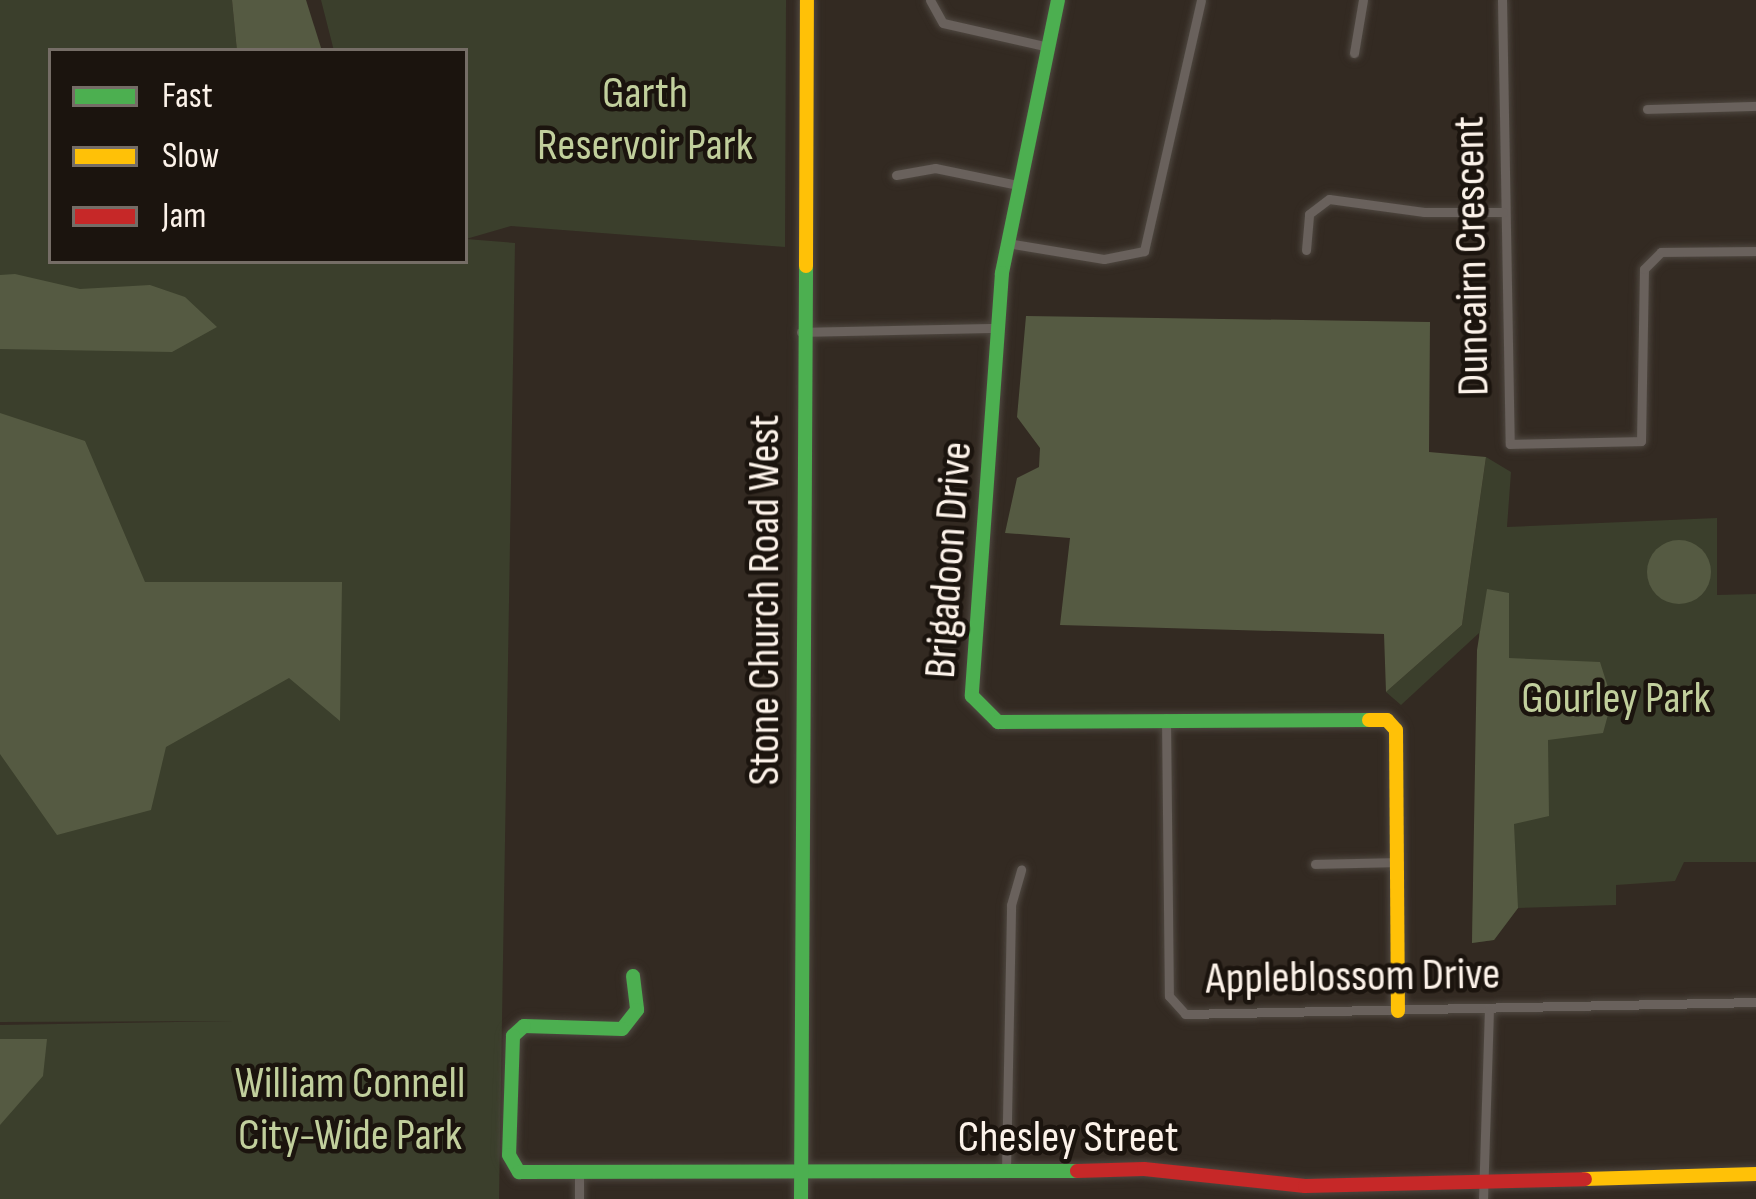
<!DOCTYPE html>
<style>
body{margin:0}
#map{position:relative;width:1756px;height:1199px;overflow:hidden;background:#332a22;font-family:"Sofia Sans Condensed",sans-serif}
div>[style]{position:absolute}
.green>*{inset:0;background:#3b3f2c}
.forest>*{inset:0;background:#555a42}
.round{border-radius:50%}
.roads{filter:drop-shadow(0 0 3px #4f4841) drop-shadow(0 0 3px #4f4841)}
.street>*{height:9px;margin:-4.5px;padding:0 4.5px;transform-origin:4.5px;border-radius:4.5px;background:#69615c}
.fast>*{height:14px;margin:-7px;padding:0 7px;transform-origin:7px;border-radius:7px;background:#4caf50}
.slow>*{height:14px;margin:-7px;padding:0 7px;transform-origin:7px;border-radius:7px;background:#ffc107}
.jam>*{height:14px;margin:-7px;padding:0 7px;transform-origin:7px;border-radius:7px;background:#c62828}
span{translate:-50% -50%;white-space:nowrap;text-align:center;line-height:1.15;-webkit-text-stroke:9px #1b140e;paint-order:stroke}
.park-label{font-size:45px;color:#c1cf9c}
.street-label{font-size:45px;color:#fcf2e9}
.legend{position:absolute;left:48px;top:48px;width:420px;height:216px;box-sizing:border-box;background:#1b140e;border:3px solid #756d66;margin:0;padding:15px 21px;list-style:none;font-size:36px;color:#fcf2e9}
.legend li{display:flex;align-items:center;gap:24px;height:60px}
.legend b{width:60px;border:3px solid #756d66}
</style>
<div id="map">
<div class="green">
<i style="clip-path:polygon(0 0,232px 0,237px 51px,51px 51px,51px 261px,465px 261px,465px 51px,334px 51px,321px 0,786px 0,785px 247px,511px 226px,466px 239px,515px 243px,499px 1199px,0 1199px,0 1025px,235px 1021px,0 1022px)"></i>
<i style="clip-path:polygon(1486px 457px,1511px 472px,1507px 527px,1717px 518px,1717px 595px,1756px 594px,1756px 862px,1684px 862px,1675px 881px,1616px 885px,1616px 905px,1518px 908px,1494px 940px,1472px 943px,1479px 633px,1401px 705px,1386px 692px,1462px 625px)"></i>
</div>
<div class="forest">
<i style="clip-path:polygon(232px 0,306px 0,322px 51px,237px 51px)"></i>
<i style="clip-path:polygon(15px 274px,80px 289px,150px 285px,185px 297px,217px 327px,172px 352px,0 349px,0 275px)"></i>
<i style="clip-path:polygon(1026px 316px,1430px 322px,1429px 452px,1486px 457px,1462px 625px,1386px 692px,1384px 634px,1060px 625px,1070px 538px,1005px 533px,1017px 478px,1039px 467px,1040px 448px,1017px 417px)"></i>
<i style="clip-path:polygon(0 413px,85px 441px,145px 582px,342px 582px,340px 721px,289px 678px,166px 747px,151px 810px,57px 835px,0 754px)"></i>
<i class="round" style="left:1647px;top:540px;width:64px;height:64px"></i>
<i style="clip-path:polygon(1487px 589px,1509px 593px,1509px 658px,1600px 662px,1612px 700px,1603px 733px,1548px 740px,1549px 816px,1514px 824px,1518px 908px,1494px 940px,1472px 943px,1477px 650px)"></i>
<i style="clip-path:polygon(0 1039px,47px 1039px,43px 1076px,0 1125px)"></i>
</div>
<div class="roads">
<div class="street">
<i style="left:930px;top:0;width:26px;rotate:61deg"></i>
<i style="left:943px;top:23px;width:109px;rotate:12.8deg"></i>
<i style="left:1502px;top:0;width:444px;rotate:89deg"></i>
<i style="left:1510px;top:444px;width:131px;rotate:-1.3deg"></i>
<i style="left:1641px;top:441px;width:172px;rotate:-89deg"></i>
<i style="left:1644px;top:269px;width:24px;rotate:-45deg"></i>
<i style="left:1661px;top:252px;width:95px;rotate:-0.6deg"></i>
<i style="left:1354px;top:53px;width:54px;rotate:-80.4deg"></i>
<i style="left:1647px;top:109px;width:109px;rotate:-1.6deg"></i>
<i style="left:896px;top:175px;width:40px;rotate:-10deg"></i>
<i style="left:935px;top:168px;width:85px;rotate:11.6deg"></i>
<i style="left:1007px;top:243px;width:98px;rotate:9.4deg"></i>
<i style="left:1104px;top:259px;width:41px;rotate:-11.3deg"></i>
<i style="left:1144px;top:251px;width:257px;rotate:-77.2deg"></i>
<i style="left:1306px;top:250px;width:36px;rotate:-85deg"></i>
<i style="left:1309px;top:214px;width:25px;rotate:-37deg"></i>
<i style="left:1329px;top:199px;width:96px;rotate:7.8deg"></i>
<i style="left:1424px;top:212px;width:79px"></i>
<i style="left:801px;top:332px;width:197px;rotate:-1.2deg"></i>
<i style="left:1166px;top:718px;width:278px;rotate:89.4deg"></i>
<i style="left:1169px;top:996px;width:24px;rotate:48deg"></i>
<i style="left:1185px;top:1014px;width:571px;rotate:-1.2deg"></i>
<i style="left:1315px;top:864px;width:82px;rotate:-1.4deg"></i>
<i style="left:1006px;top:1171px;width:266px;rotate:-88.9deg"></i>
<i style="left:1011px;top:905px;width:37px;rotate:-74deg"></i>
<i style="left:579px;top:1199px;width:23px;rotate:-90deg"></i>
<i style="left:1483px;top:1199px;width:191px;rotate:-88.2deg"></i>
</div>
<div class="fast">
<i style="left:1058px;top:0;width:279px;rotate:101.6deg"></i>
<i style="left:1002px;top:273px;width:424px;rotate:94.1deg"></i>
<i style="left:972px;top:696px;width:37px;rotate:45deg"></i>
<i style="left:998px;top:722px;width:371px;rotate:-0.3deg"></i>
<i style="left:633px;top:976px;width:34px;rotate:83deg"></i>
<i style="left:637px;top:1010px;width:24px;rotate:128deg"></i>
<i style="left:622px;top:1029px;width:98px;rotate:-178.2deg"></i>
<i style="left:524px;top:1026px;width:15px;rotate:138deg"></i>
<i style="left:513px;top:1036px;width:119px;rotate:91.9deg"></i>
<i style="left:509px;top:1155px;width:20px;rotate:60deg"></i>
<i style="left:519px;top:1172px;width:558px;rotate:-0.1deg"></i>
<i style="left:801px;top:1199px;width:933px;rotate:-89.69deg"></i>
</div>
<div class="slow">
<i style="left:806px;top:266px;width:266px;rotate:-89.8deg"></i>
<i style="left:1369px;top:720px;width:18px"></i>
<i style="left:1387px;top:720px;width:13px;rotate:48deg"></i>
<i style="left:1396px;top:730px;width:281px;rotate:89.6deg"></i>
<i style="left:1585px;top:1179px;width:171px;rotate:-1.7deg"></i>
</div>
<div class="jam">
<i style="left:1077px;top:1171px;width:67px;rotate:-1.7deg"></i>
<i style="left:1144px;top:1169px;width:162px;rotate:6deg"></i>
<i style="left:1305px;top:1186px;width:280px;rotate:-1.4deg"></i>
</div>
</div>
<div class="park-label">
<span style="left:645px;top:120px">Garth<br>Reservoir Park</span>
<span style="left:1616px;top:699px">Gourley Park</span>
<span style="left:350px;top:1110px">William Connell<br>City-Wide Park</span>
</div>
<div class="street-label">
<span style="left:1472px;top:256px;rotate:-91deg">Duncairn Crescent</span>
<span style="left:949px;top:560px;rotate:-86deg">Brigadoon Drive</span>
<span style="left:765px;top:600px;rotate:-90deg">Stone Church Road West</span>
<span style="left:1353px;top:977px;rotate:-1deg">Appleblossom Drive</span>
<span style="left:1068px;top:1138px">Chesley Street</span>
</div>
<ul class="legend">
<li><b style="height:15px;background:#4caf50"></b>Fast</li>
<li><b style="height:15px;background:#ffc107"></b>Slow</li>
<li><b style="height:15px;background:#c62828"></b>Jam</li>
</ul>
</div>
